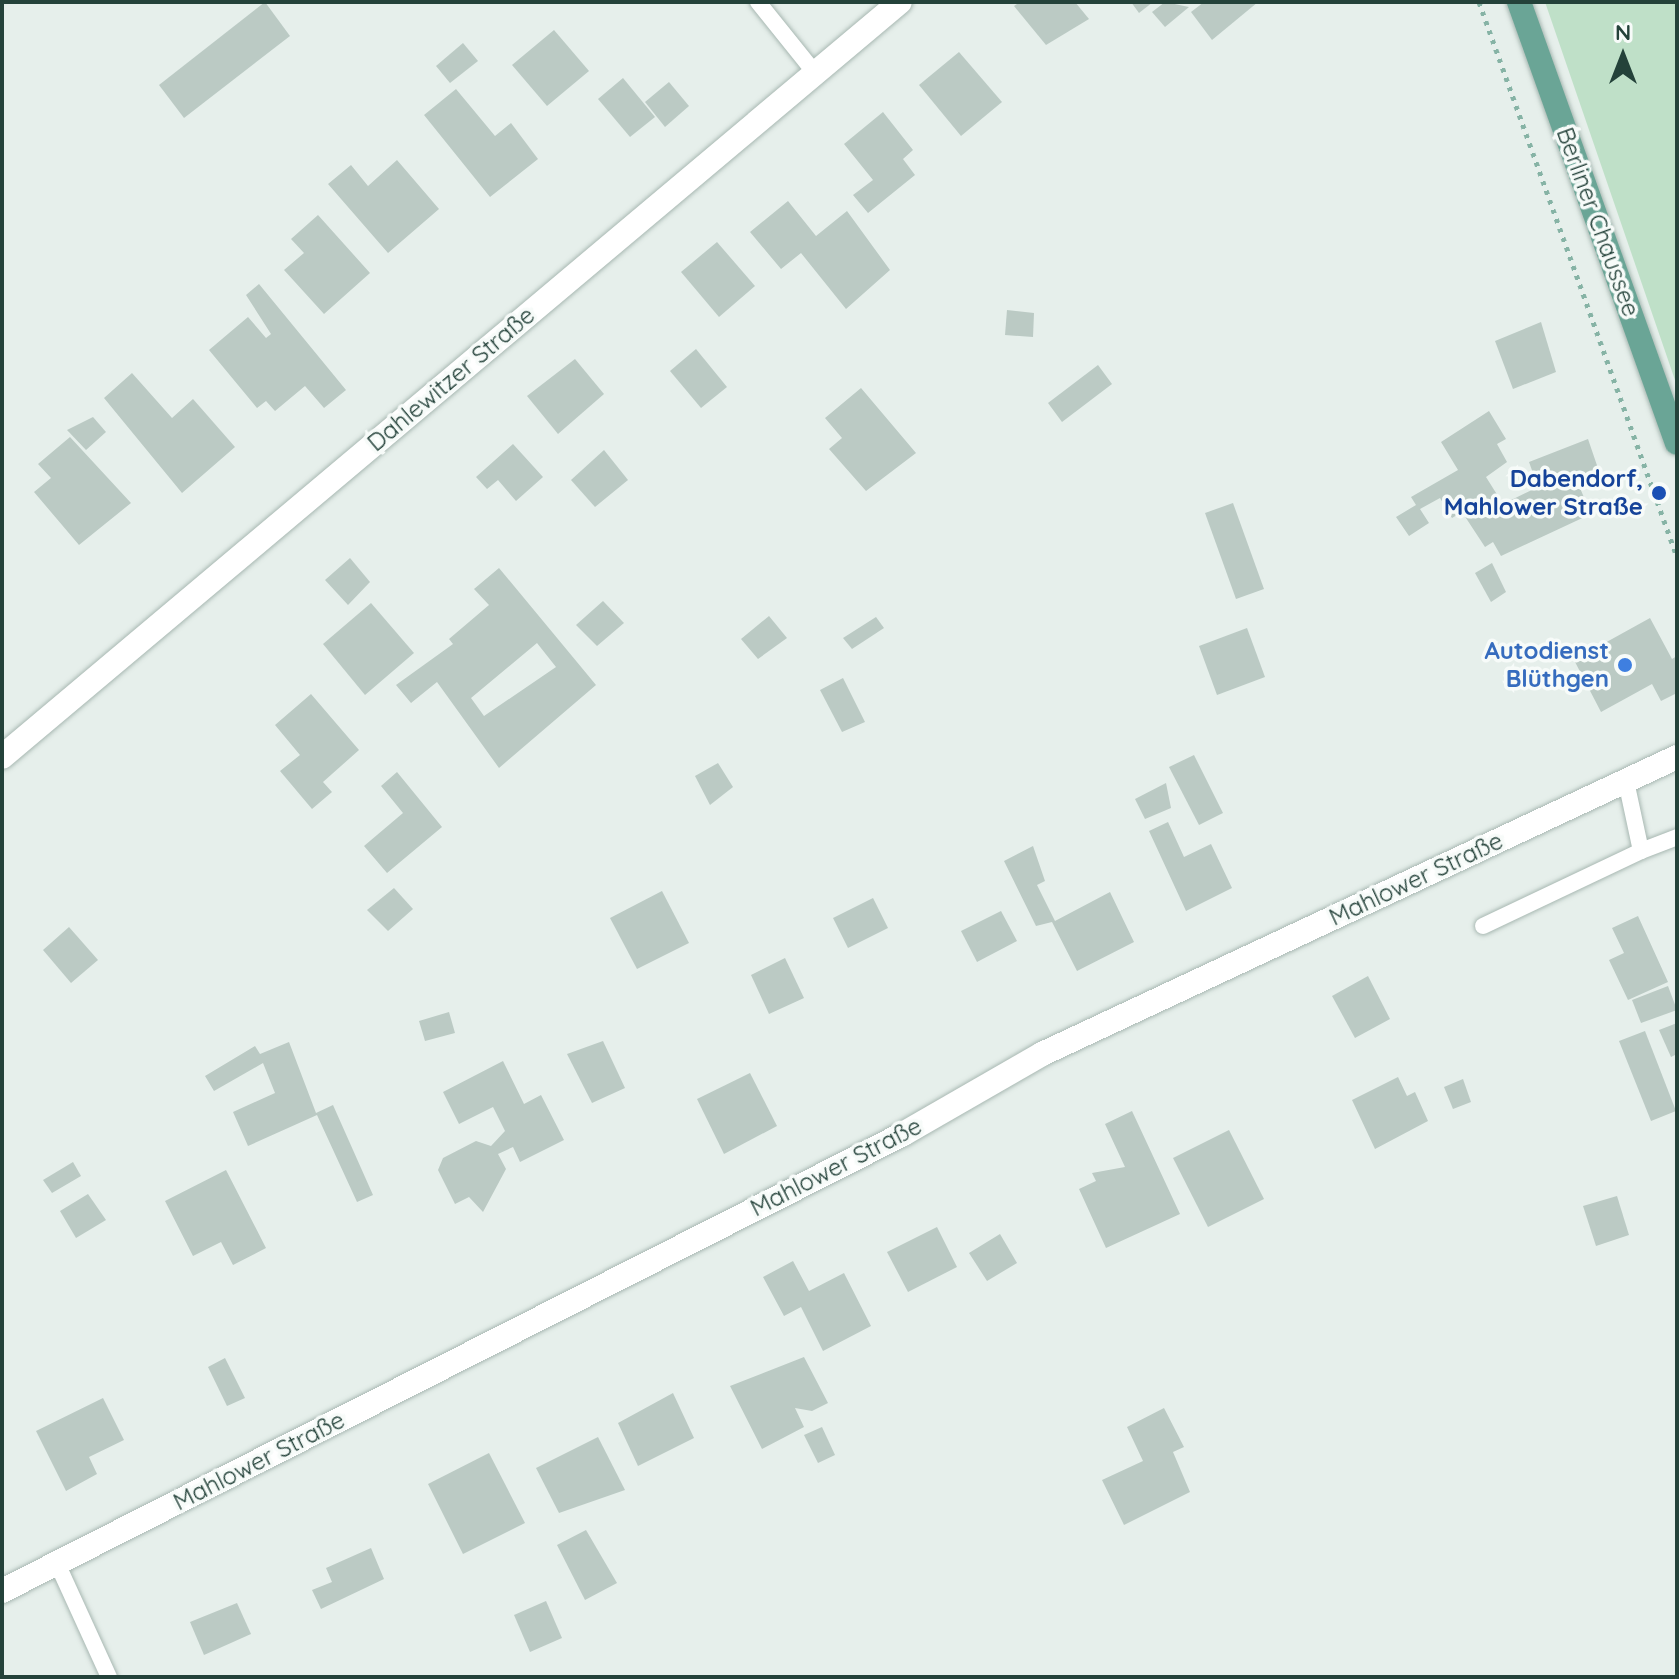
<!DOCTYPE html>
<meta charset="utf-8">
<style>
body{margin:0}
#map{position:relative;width:1679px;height:1679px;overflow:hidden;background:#e6efeb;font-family:Quicksand,sans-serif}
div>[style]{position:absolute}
.green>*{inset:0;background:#bfe0c8}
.building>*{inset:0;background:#bbcac4}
.path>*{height:5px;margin-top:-2.5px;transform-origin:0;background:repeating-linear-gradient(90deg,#86b3a5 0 4px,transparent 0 10px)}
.roads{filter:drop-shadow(0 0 2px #a8b8b2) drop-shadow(0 0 2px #a8b8b2)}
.service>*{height:16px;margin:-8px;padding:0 8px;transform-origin:8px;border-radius:8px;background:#fff}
.minor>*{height:24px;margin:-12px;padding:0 12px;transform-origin:12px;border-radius:12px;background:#fff}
.primary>*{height:24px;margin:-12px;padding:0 12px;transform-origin:12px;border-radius:12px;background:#6aa596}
.dots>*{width:22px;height:22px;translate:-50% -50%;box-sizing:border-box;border:4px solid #f7fbf9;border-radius:50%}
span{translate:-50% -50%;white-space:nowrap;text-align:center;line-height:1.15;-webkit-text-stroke:7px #f7fbf9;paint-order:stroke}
.street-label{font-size:24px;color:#24423a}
.transit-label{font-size:24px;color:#164399;font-weight:700}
.right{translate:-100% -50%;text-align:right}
.shop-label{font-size:24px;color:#366cbe;font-weight:700}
.frame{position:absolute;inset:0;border:4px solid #24423a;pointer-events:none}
.north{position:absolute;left:1583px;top:16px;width:80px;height:80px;-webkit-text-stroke:6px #f7fbf9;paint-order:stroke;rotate:0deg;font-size:22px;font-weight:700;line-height:32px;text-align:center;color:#24423a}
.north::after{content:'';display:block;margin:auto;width:28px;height:36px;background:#24423a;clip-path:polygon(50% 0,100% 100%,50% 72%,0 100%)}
</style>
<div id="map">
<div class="green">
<i style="clip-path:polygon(1545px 2px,1677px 2px,1677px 386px)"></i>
</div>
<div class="building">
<i style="clip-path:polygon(265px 2px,290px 36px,184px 118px,159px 85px)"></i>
<i style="clip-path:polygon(1020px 2px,1075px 2px,1089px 19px,1046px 45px,1014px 6px)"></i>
<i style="clip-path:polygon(1131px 2px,1153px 2px,1139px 13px)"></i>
<i style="clip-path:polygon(1165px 2px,1189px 7px,1165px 27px,1152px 12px)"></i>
<i style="clip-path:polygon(1204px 2px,1258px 2px,1212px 40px,1191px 12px)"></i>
<i style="clip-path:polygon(554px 30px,589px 71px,547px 106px,512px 65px)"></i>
<i style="clip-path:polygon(463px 43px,478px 61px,450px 83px,436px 66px)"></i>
<i style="clip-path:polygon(959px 52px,1002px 102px,961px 136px,919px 85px)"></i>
<i style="clip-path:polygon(623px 78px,655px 117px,630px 137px,598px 99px)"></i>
<i style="clip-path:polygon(669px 82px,689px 106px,665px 127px,645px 102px)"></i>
<i style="clip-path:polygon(456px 89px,495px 136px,511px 123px,538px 159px,490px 197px,424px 115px)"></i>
<i style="clip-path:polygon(883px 112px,913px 150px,903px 159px,915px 175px,868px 213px,853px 195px,873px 180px,844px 144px)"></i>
<i style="clip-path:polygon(397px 160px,439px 209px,388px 253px,328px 184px,351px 165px,368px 186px)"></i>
<i style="clip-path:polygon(788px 201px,816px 236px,847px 211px,890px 270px,846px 309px,801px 253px,781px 269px,750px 232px)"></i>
<i style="clip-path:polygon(318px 215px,370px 273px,324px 314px,284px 270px,304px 253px,291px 239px)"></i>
<i style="clip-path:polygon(717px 242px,755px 286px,719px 317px,681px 272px)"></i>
<i style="clip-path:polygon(259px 284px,346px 390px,324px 408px,305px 386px,275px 411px,266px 401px,257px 408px,209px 350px,248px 317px,266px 338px,271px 334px,246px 295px)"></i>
<i style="clip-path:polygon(1007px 310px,1034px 313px,1033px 337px,1005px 335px)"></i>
<i style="clip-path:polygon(1541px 322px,1556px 372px,1513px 389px,1495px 341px)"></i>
<i style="clip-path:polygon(696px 349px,727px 387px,701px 408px,670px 371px)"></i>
<i style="clip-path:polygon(575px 359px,604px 394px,558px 434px,527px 396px)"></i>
<i style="clip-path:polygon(1098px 365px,1112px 384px,1062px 422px,1048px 403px)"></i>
<i style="clip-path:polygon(132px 373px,172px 418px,193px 399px,235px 447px,182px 493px,104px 398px)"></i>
<i style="clip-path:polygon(861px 388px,916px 453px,866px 491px,829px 449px,842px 438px,825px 418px)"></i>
<i style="clip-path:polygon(1489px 411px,1506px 439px,1497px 444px,1507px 462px,1486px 477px,1503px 504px,1538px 487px,1529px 462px,1588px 439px,1602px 480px,1580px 488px,1591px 514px,1501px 556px,1493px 542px,1485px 547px,1462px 512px,1452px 518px,1440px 498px,1420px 509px,1429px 523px,1409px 536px,1396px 517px,1416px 505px,1411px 497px,1458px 470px,1441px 442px)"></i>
<i style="clip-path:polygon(93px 417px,106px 432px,86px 450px,67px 430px)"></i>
<i style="clip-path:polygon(70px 437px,131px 503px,79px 545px,34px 492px,51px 478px,38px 464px)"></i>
<i style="clip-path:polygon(513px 444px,543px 477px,516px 501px,498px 480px,487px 489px,476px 477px)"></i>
<i style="clip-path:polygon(604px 450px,628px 480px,595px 507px,571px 480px)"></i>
<i style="clip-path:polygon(1233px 503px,1264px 589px,1236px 599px,1205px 513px)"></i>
<i style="clip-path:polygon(350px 558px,370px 582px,348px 605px,325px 580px)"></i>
<i style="clip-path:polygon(1492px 563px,1506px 592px,1491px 602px,1475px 573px)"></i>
<i style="clip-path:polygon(evenodd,499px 568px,596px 685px,499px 768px,437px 682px,411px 703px,396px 685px,453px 644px,449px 639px,489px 605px,474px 589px,499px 568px,537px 643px,556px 667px,484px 716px,471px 698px,537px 643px)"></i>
<i style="clip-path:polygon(603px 601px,624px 623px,597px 646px,576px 625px)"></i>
<i style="clip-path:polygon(371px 603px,414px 653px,365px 695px,323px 644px)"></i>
<i style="clip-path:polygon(769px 616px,787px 638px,758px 659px,741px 639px)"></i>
<i style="clip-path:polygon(876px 617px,884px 628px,852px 649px,843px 638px)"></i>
<i style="clip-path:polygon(1650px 618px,1672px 659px,1677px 656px,1677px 693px,1661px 701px,1652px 684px,1601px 712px,1574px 660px)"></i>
<i style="clip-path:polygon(1247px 628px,1265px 677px,1217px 695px,1199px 646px)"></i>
<i style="clip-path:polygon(843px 678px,865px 722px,842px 732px,820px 690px)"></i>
<i style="clip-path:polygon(311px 694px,359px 750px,323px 782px,332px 792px,312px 809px,280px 771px,300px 755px,275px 725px)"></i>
<i style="clip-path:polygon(1194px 755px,1223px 813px,1199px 825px,1169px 767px)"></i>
<i style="clip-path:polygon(718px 763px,733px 787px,710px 805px,695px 776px)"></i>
<i style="clip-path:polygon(397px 772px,442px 827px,387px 873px,364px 846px,403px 813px,381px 786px)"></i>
<i style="clip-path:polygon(1166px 783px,1171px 808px,1145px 819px,1135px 799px)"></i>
<i style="clip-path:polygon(1168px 822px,1184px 857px,1211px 844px,1232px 888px,1186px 911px,1149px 831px)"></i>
<i style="clip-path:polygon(1033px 846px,1045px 881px,1037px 885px,1055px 921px,1110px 892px,1134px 942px,1077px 971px,1052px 922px,1036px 926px,1004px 861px)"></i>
<i style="clip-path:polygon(394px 888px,413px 909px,388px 931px,367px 910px)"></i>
<i style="clip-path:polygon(662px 891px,689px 943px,637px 969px,610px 918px)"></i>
<i style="clip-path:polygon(873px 898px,888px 928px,848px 948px,833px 918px)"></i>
<i style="clip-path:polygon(1001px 911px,1017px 941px,977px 962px,961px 931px)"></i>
<i style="clip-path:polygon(1638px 916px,1668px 982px,1628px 1000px,1609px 960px,1624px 953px,1612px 928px)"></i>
<i style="clip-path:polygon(69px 927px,98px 960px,71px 983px,43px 950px)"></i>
<i style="clip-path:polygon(785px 958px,804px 998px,769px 1014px,751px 975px)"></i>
<i style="clip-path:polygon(1368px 976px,1390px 1019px,1355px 1038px,1332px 996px)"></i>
<i style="clip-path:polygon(1668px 986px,1677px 1010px,1641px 1023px,1632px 1000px)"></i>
<i style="clip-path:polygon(449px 1012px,455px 1033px,425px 1041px,419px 1021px)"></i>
<i style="clip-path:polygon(1677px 1023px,1677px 1054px,1671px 1057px,1659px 1030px)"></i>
<i style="clip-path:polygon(1645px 1031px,1676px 1111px,1651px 1121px,1619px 1041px)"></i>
<i style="clip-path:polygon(603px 1041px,625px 1088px,592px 1103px,567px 1054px)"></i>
<i style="clip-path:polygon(289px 1042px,316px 1113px,333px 1105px,373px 1195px,357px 1202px,317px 1115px,248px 1146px,233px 1112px,275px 1093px,263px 1063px,214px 1091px,205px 1076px,255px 1046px,260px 1054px)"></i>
<i style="clip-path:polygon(503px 1061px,524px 1104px,541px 1095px,564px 1140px,520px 1162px,513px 1147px,498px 1154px,506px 1169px,483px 1212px,469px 1197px,455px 1204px,438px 1170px,443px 1158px,476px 1141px,491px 1146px,505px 1131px,493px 1107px,459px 1124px,443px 1092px)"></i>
<i style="clip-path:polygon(750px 1073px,777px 1126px,724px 1154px,697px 1099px)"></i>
<i style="clip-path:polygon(1398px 1077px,1407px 1096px,1415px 1092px,1428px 1121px,1375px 1149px,1352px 1100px)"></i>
<i style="clip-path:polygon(1463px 1079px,1471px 1102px,1453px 1109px,1444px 1087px)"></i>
<i style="clip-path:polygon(1132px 1111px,1180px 1214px,1106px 1248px,1079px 1189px,1096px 1181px,1092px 1173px,1125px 1167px,1105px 1124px)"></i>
<i style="clip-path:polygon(1229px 1130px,1264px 1199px,1208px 1227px,1173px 1158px)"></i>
<i style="clip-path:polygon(73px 1162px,81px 1176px,52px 1193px,43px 1180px)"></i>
<i style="clip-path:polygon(226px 1170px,266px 1248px,233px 1265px,221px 1242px,193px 1256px,165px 1201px)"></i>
<i style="clip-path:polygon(88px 1194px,106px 1220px,76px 1238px,60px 1211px)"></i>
<i style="clip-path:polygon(1617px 1196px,1629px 1235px,1596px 1246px,1583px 1206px)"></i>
<i style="clip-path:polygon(937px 1227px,957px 1267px,908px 1292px,887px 1252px)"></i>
<i style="clip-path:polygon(1000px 1234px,1017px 1263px,987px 1281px,969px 1253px)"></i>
<i style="clip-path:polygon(793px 1261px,809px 1291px,844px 1273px,871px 1326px,823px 1351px,801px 1307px,784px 1316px,763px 1277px)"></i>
<i style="clip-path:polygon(804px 1357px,828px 1403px,812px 1411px,795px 1408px,804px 1427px,762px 1449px,730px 1386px)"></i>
<i style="clip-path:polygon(225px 1358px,245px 1398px,227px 1406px,208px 1367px)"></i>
<i style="clip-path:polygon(673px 1393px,694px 1438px,638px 1466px,618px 1423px)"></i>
<i style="clip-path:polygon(103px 1398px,124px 1440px,89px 1457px,97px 1474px,66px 1491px,36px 1431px)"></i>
<i style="clip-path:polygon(1164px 1408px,1184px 1447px,1173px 1452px,1190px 1492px,1124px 1525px,1102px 1480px,1143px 1461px,1127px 1427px)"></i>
<i style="clip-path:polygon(822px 1427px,835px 1455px,818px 1463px,804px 1435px)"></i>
<i style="clip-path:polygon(598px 1437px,625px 1490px,559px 1513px,536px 1468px)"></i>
<i style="clip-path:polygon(489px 1453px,525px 1523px,463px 1554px,428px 1484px)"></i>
<i style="clip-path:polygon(586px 1530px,617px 1583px,585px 1600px,557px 1545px)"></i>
<i style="clip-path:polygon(371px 1548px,384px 1579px,321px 1609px,312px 1590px,332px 1582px,326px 1568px)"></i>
<i style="clip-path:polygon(546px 1601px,562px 1638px,530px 1652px,514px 1615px)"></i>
<i style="clip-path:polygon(237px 1603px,251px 1634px,204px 1655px,190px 1622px)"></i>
</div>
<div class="path">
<i style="left:1479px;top:2px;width:589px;rotate:70.37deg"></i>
</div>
<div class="roads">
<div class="service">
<i style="left:758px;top:2px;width:91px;rotate:51.2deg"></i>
<i style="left:1641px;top:851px;width:39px;rotate:-21deg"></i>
<i style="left:1483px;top:926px;width:175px;rotate:-25.4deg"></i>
<i style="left:1641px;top:851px;width:72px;rotate:-102.1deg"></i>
<i style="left:57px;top:1563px;width:125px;rotate:65.5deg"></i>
</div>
<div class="minor">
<i style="left:2px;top:757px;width:1173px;rotate:-40.06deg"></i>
<i style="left:2px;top:1591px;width:1010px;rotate:-26.89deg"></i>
<i style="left:903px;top:1134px;width:160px;rotate:-29.9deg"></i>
<i style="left:1042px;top:1054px;width:701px;rotate:-25.07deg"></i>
</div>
<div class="primary">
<i style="left:1519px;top:2px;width:468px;rotate:70.3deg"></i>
</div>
</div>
<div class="dots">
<i style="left:1659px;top:493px;background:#1a4fb4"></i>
<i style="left:1625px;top:665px;background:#3f7fe0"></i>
</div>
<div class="street-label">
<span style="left:1598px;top:222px;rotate:70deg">Berliner Chaussee</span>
<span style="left:451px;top:379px;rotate:-40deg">Dahlewitzer Straße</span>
<span style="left:1416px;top:879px;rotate:-25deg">Mahlower Straße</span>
<span style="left:836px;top:1167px;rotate:-27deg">Mahlower Straße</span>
<span style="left:259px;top:1461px;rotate:-27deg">Mahlower Straße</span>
</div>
<div class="transit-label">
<span class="right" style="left:1643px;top:493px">Dabendorf,<br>Mahlower Straße</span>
</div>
<div class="shop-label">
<span class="right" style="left:1609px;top:665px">Autodienst<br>Blüthgen</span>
</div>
<div class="frame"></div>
<div class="north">N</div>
</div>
